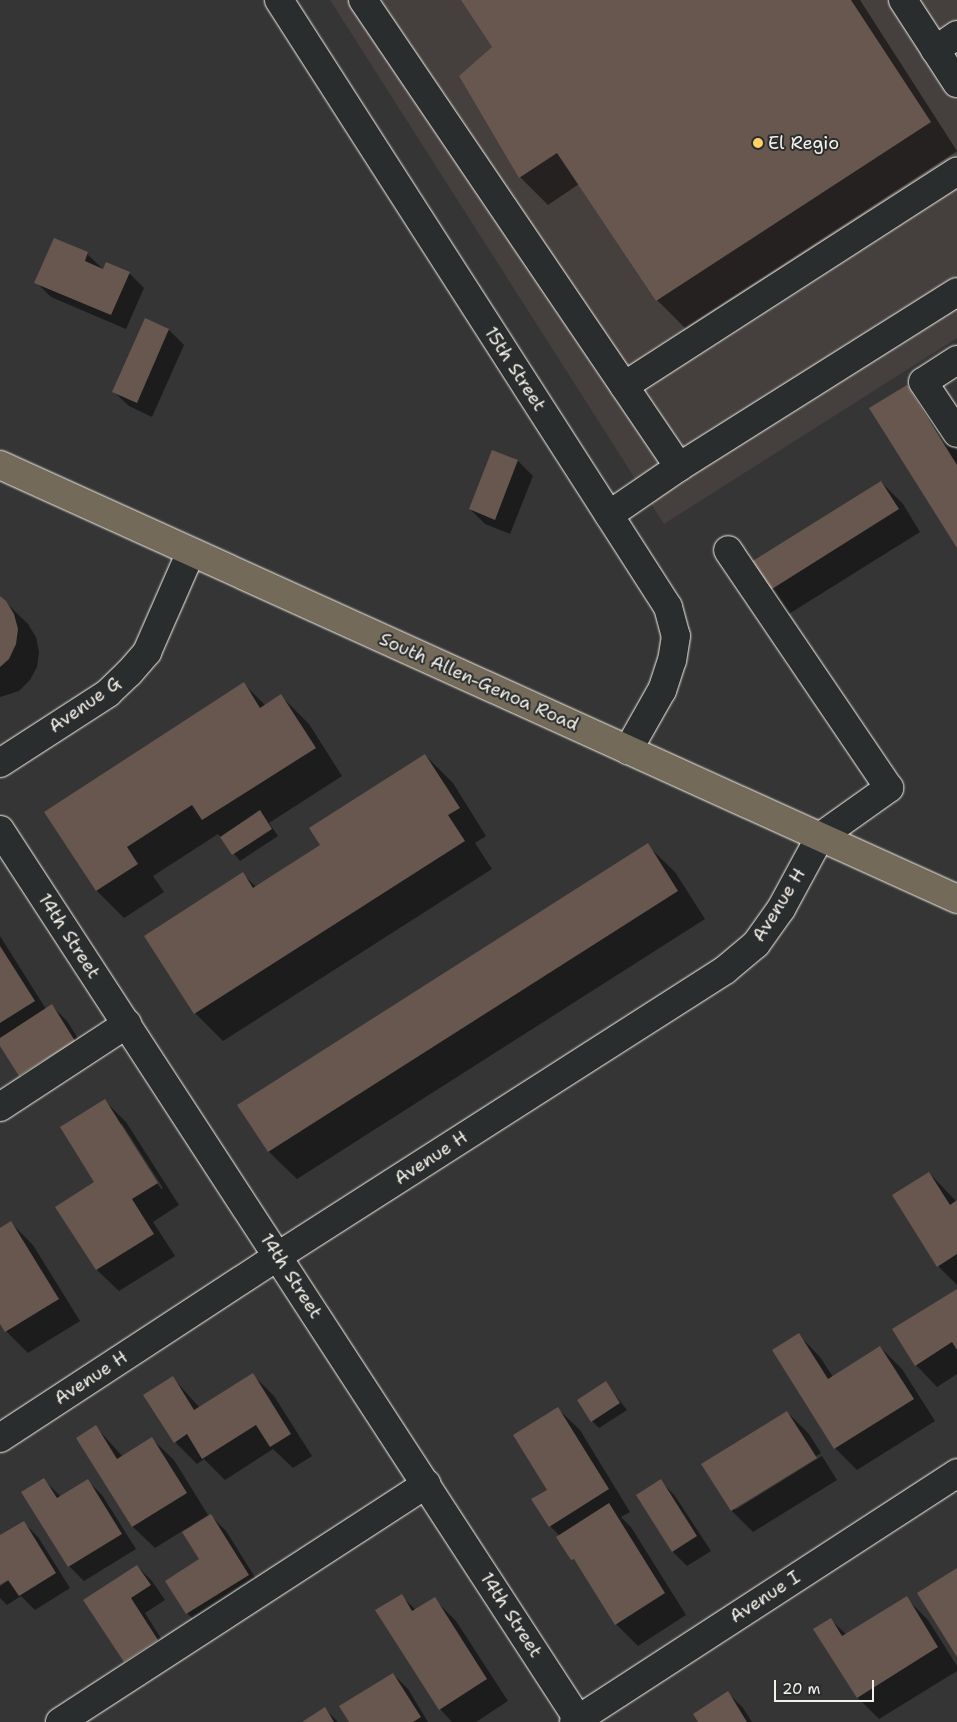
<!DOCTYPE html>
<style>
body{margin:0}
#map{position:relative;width:957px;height:1722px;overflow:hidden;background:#363535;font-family:"Shantell Sans",sans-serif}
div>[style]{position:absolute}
.built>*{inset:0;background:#453f3d}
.shadow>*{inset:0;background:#0007}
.building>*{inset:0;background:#67574f}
.roads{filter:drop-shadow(0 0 1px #f4f1e8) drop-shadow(0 0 1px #f4f1e8)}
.minor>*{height:28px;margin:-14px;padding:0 14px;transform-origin:14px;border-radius:14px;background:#2a2d2e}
.major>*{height:28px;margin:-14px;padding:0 14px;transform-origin:14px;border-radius:14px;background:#746a5a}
.dots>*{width:14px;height:14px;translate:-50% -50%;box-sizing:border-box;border:2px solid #2a2d2e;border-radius:50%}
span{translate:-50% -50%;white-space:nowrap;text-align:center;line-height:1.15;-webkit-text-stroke:4px #2a2d2e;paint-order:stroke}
.poi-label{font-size:18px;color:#f4f1e8}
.left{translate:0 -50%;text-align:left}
.street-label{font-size:18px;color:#f4f1e8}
.scale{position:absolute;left:774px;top:1680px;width:100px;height:22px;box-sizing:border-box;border:2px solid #f4f1e8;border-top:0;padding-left:6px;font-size:15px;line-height:18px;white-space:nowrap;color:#f4f1e8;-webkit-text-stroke:4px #2a2d2e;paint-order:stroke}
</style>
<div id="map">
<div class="built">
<i style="clip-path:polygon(330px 0,957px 0,957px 338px,664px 524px)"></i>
</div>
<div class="shadow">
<i style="clip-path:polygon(462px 0,860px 0,957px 151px,685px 328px,657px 300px,579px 184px,548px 205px,520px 177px,460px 76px,493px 47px)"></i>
<i style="clip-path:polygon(87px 254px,104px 270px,129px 273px,144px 288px,126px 329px,51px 297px,36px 282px)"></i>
<i style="clip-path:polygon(169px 330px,184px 345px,152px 417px,129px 406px,114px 392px)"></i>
<i style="clip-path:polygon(906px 387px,934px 414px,957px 451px,957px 546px)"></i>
<i style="clip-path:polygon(493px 452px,518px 461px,533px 476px,510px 534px,485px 524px,470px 509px)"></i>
<i style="clip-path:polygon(881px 482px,903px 504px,920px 532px,784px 617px,762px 595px)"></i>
<i style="clip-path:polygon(0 597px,28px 624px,36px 637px,39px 652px,37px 667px,30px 680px,19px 691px,0 697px)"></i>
<i style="clip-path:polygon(244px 684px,266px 706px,281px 696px,309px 724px,342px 776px,269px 823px,278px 836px,240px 861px,218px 834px,153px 876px,164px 892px,124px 918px,96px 890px,46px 812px)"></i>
<i style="clip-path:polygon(425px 755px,453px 783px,486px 836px,475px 843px,492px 869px,223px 1041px,195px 1013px,243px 874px,256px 887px,321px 845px)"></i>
<i style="clip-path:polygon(647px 845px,675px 872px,705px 919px,297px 1179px,269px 1152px,239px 1105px)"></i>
<i style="clip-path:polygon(0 936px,46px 1009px,52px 1006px,67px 1021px,89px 1056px,35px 1090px,20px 1075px,0 1045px)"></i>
<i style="clip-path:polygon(evenodd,104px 1100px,126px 1122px,179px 1205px,153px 1222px,175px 1256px,119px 1291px,97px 1270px,57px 1207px,96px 1182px,104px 1100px,119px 1124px,122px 1124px,163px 1188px,161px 1189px,119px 1124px)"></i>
<i style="clip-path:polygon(929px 1173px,957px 1202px,957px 1285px,938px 1266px)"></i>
<i style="clip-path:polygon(11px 1223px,33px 1245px,80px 1321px,28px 1353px,6px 1331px,0 1321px,0 1230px)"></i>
<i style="clip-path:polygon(957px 1290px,957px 1374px,937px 1387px,916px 1365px)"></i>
<i style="clip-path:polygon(799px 1335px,820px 1357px,833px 1377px,880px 1347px,902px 1369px,935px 1421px,857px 1470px,835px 1448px,774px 1350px)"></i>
<i style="clip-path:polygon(252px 1374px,274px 1396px,312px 1456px,293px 1468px,273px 1449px,225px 1480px,204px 1459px,197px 1464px,175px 1442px,173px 1378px,200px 1408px)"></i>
<i style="clip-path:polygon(606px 1383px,627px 1410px,599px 1428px,592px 1421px)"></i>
<i style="clip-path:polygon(558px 1409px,580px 1430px,630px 1512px,621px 1517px,631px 1527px,686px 1615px,638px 1646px,616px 1624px,580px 1567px,558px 1537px,560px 1536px,550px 1526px,533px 1499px,548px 1490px)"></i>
<i style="clip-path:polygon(787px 1412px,809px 1434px,821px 1453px,735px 1507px,735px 1510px,822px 1456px,837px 1480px,753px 1532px,732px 1511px)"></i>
<i style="clip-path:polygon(96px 1427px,123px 1457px,152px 1439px,174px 1460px,208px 1515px,155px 1548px,133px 1527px,77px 1438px)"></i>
<i style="clip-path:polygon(44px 1480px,61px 1497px,87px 1480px,102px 1495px,136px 1549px,84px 1581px,69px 1566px,23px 1493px)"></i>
<i style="clip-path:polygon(661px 1481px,675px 1496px,711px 1551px,687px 1566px,672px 1551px)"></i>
<i style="clip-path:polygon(211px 1516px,226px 1531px,263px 1590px,202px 1628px,187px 1613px)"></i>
<i style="clip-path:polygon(23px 1522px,38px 1537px,70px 1588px,35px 1610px,21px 1596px,7px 1605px,0 1598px,0 1586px,14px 1577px,13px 1575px,0 1584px,0 1537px)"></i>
<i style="clip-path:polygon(137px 1566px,152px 1581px,165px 1600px,145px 1613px,172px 1656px,140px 1677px,125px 1662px,85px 1600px)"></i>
<i style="clip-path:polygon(401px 1596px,416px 1610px,434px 1599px,456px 1621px,508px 1701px,476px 1722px,452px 1722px,440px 1709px)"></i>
<i style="clip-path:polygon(906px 1598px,928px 1620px,957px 1666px,957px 1671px,879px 1719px,858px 1698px,831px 1620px,847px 1635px)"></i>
<i style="clip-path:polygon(393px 1674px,408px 1689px,428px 1722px,350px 1722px)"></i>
<i style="clip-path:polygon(728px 1693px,743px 1708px,752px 1722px,700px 1722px)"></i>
<i style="clip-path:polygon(325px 1709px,338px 1722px,304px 1722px)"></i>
</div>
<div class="building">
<i style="clip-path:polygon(461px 0,851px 0,931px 122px,656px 301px,557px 153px,519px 178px,459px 76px,492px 47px)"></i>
<i style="clip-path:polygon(54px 238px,88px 252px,85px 261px,103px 269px,106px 262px,130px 272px,111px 315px,34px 283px)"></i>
<i style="clip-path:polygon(145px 318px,169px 329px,137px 403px,112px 392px)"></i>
<i style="clip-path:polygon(907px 385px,957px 465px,957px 548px,869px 408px)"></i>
<i style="clip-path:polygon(492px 450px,518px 460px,495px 520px,469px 509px)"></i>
<i style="clip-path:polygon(881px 481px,899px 509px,761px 596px,743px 567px)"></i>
<i style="clip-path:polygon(0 596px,6px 601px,14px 614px,18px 629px,16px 644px,9px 659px,0 667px)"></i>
<i style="clip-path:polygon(244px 682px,260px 708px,281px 694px,316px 748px,202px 820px,192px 805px,127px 847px,138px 864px,96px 891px,44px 812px)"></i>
<i style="clip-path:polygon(425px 754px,460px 808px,448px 815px,465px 841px,194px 1014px,144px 936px,243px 872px,253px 888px,320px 845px,309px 828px)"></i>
<i style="clip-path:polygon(260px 810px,272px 829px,232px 855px,220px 837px)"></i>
<i style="clip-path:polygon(648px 843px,678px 891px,268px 1152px,237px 1105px)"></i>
<i style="clip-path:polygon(0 946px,35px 1001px,0 1023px)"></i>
<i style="clip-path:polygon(52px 1004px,75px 1041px,19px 1076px,0 1046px,0 1038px)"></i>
<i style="clip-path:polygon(105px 1099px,158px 1183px,132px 1199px,154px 1234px,96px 1270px,55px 1207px,94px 1182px,60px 1127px)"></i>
<i style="clip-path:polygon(929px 1172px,950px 1205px,957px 1200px,957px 1254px,937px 1267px,892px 1195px)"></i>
<i style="clip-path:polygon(11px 1221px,59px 1299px,5px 1332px,0 1324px,0 1228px)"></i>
<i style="clip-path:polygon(957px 1289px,957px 1350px,952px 1342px,915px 1366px,892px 1329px)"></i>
<i style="clip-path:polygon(799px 1333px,828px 1379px,880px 1346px,914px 1399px,834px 1449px,772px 1350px)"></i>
<i style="clip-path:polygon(253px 1373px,291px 1434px,270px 1447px,256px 1425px,202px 1459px,187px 1434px,174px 1443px,143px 1395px,173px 1376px,194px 1410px)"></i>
<i style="clip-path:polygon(606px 1381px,620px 1403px,591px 1422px,577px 1400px)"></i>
<i style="clip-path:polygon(558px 1407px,609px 1489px,549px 1527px,531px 1499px,547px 1490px,513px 1435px)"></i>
<i style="clip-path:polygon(787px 1411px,817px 1458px,731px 1511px,701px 1464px)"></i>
<i style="clip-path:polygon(96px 1425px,117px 1459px,152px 1437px,187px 1493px,132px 1527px,76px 1438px)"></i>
<i style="clip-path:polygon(44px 1478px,57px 1498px,88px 1479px,122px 1534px,68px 1567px,21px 1492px)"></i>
<i style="clip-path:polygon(661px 1479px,697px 1536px,672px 1552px,636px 1495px)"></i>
<i style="clip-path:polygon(609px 1503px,665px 1593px,615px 1625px,574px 1559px,571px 1560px,556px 1537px)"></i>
<i style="clip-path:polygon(211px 1514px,249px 1575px,186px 1614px,165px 1581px,199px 1559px,182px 1532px)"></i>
<i style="clip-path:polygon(24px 1521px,56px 1573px,19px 1596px,8px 1580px,0 1585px,0 1535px)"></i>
<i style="clip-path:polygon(137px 1565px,151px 1585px,131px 1598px,158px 1640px,124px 1662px,83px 1600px)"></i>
<i style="clip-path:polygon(957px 1568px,957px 1657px,917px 1593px)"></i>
<i style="clip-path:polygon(402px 1594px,412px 1611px,435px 1597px,487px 1679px,439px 1710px,375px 1610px)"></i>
<i style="clip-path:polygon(907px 1596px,938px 1647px,857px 1698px,813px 1629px,831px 1618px,842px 1636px)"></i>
<i style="clip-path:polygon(393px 1673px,421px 1717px,413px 1722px,349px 1722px,339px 1706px)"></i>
<i style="clip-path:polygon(728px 1691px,747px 1722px,698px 1722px,693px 1714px)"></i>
<i style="clip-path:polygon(325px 1707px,334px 1722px,302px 1722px)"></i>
</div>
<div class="roads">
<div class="minor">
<i style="left:279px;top:0;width:721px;rotate:57.35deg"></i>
<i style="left:668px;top:607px;width:30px;rotate:75deg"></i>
<i style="left:676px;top:636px;width:24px;rotate:99deg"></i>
<i style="left:672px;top:660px;width:32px;rotate:108deg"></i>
<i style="left:662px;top:690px;width:69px;rotate:119.5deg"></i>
<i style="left:363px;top:0;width:564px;rotate:55.92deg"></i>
<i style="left:903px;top:0;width:99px;rotate:57deg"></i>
<i style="left:935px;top:50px;width:27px;rotate:-34deg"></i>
<i style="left:957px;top:360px;width:40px;rotate:147.1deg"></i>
<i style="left:923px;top:382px;width:61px;rotate:56.3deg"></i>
<i style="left:624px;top:386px;width:396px;rotate:-32.8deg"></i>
<i style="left:609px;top:515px;width:85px;rotate:-34.4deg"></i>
<i style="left:679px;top:467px;width:328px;rotate:-32.2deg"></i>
<i style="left:0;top:763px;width:129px;rotate:-32.9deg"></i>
<i style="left:108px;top:693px;width:29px;rotate:-44deg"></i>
<i style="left:129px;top:673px;width:28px;rotate:-49deg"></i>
<i style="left:147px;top:652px;width:109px;rotate:-66.3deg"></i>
<i style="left:0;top:830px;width:1064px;rotate:56.97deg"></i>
<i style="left:0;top:1107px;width:152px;rotate:-33.2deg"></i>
<i style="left:0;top:1438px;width:332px;rotate:-33.2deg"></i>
<i style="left:278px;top:1256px;width:531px;rotate:-32.61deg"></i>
<i style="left:725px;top:970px;width:40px;rotate:-40deg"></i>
<i style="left:756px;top:944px;width:43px;rotate:-54.5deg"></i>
<i style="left:781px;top:909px;width:82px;rotate:-61.6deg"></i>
<i style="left:820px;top:837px;width:85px;rotate:-35.4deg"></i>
<i style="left:889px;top:788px;width:287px;rotate:-124.1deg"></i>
<i style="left:60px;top:1722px;width:437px;rotate:-33deg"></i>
<i style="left:574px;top:1722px;width:457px;rotate:-33deg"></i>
</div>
<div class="major">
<i style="left:0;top:465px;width:1051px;rotate:24.39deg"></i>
</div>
</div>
<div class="dots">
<i style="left:758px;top:143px;background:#ffd166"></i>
</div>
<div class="poi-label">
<span class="left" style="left:768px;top:143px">El Regio</span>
</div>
<div class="street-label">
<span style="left:515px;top:369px;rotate:57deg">15th Street</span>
<span style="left:479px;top:682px;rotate:24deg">South Allen-Genoa Road</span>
<span style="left:85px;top:705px;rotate:-35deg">Avenue G</span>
<span style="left:779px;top:905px;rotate:-58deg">Avenue H</span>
<span style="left:69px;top:936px;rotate:57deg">14th Street</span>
<span style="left:431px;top:1158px;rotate:-33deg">Avenue H</span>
<span style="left:291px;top:1276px;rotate:57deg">14th Street</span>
<span style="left:91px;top:1378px;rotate:-33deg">Avenue H</span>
<span style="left:765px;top:1597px;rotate:-33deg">Avenue I</span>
<span style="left:511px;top:1615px;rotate:57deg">14th Street</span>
</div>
<div class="scale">20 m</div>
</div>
